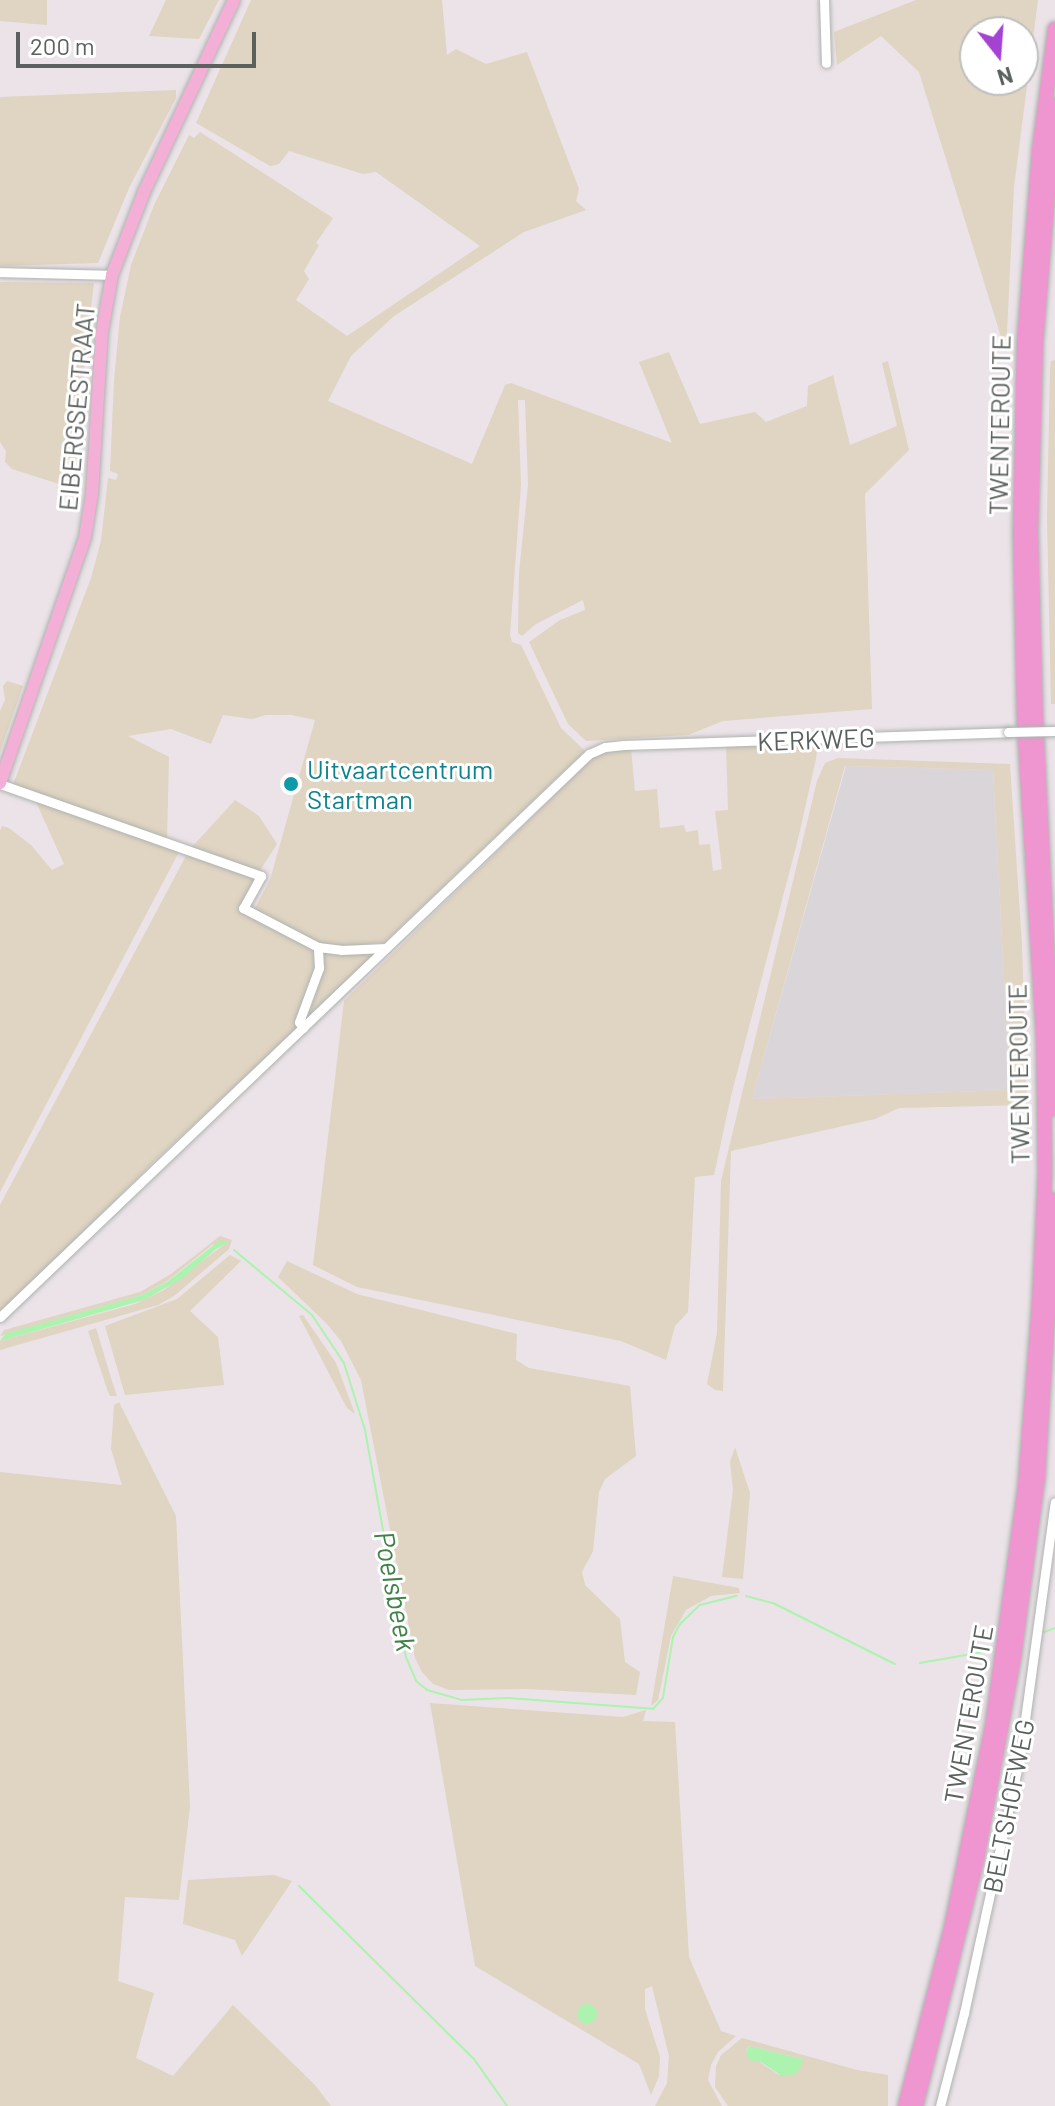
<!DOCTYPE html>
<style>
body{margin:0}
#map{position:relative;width:1055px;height:2106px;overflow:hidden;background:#ebe3e8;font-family:Barlow,sans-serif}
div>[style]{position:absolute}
.industrial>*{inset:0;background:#dad5d8}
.green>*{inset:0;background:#e0d4c2}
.water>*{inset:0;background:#abf3ae}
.round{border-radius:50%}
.stream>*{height:2px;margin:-1px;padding:0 1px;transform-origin:1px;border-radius:1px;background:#abf3ae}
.roads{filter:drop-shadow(0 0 2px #aeb3af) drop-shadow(0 0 2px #aeb3af)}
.minor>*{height:9px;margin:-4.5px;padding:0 4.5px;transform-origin:4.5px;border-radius:4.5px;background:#fff}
.major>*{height:12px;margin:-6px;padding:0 6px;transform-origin:6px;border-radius:6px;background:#f4afd6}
.highway>*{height:14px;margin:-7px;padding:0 7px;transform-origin:7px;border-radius:7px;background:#ef96d0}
.bridges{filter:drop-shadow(0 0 2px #aeb3af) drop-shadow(0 0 2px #aeb3af)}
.minor-bridge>*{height:9px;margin:-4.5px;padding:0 4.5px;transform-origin:4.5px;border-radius:4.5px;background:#fff}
.dots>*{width:22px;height:22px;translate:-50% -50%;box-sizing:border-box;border:4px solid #fff;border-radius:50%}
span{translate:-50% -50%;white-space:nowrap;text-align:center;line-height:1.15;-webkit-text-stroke:6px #fff;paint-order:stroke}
.street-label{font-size:26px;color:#5b615c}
.culture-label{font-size:26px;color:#0d838f}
.left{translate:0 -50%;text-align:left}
.water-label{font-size:28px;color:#3e8246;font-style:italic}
.north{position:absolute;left:959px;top:16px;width:80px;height:80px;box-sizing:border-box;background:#fff;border:2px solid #bdc0be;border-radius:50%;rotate:163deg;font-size:22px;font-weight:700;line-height:32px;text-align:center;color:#5b615c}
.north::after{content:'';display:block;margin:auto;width:28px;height:36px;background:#a442d2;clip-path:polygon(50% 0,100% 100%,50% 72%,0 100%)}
.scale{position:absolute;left:16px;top:32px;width:240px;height:36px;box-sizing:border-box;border:4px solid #5b615c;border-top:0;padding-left:10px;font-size:24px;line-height:28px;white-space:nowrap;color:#5b615c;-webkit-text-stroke:6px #fff;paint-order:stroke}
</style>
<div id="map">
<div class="industrial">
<i style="clip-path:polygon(846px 766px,993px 770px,1010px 1090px,752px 1099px)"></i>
</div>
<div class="green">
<i style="clip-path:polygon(0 0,47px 0,47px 25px,0 21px)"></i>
<i style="clip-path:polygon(166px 0,219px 0,199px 39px,149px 36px)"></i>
<i style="clip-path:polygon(251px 0,442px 0,447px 55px,456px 49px,486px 64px,527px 52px,579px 189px,576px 201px,586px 210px,524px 232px,394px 316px,351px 356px,328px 401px,472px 464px,505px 385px,511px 383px,672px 443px,639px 362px,669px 352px,700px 424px,755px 412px,766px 422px,807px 406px,808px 386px,833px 375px,850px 445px,897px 426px,882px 363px,888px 361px,909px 450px,865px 494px,872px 709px,723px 721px,688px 735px,586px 741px,568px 724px,529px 642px,560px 620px,585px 610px,583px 600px,536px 624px,522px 636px,518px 633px,519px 573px,528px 485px,525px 400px,518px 400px,521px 485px,510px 635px,512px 642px,521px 645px,561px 728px,585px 751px,385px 942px,340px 947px,322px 945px,254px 910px,270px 880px,315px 720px,291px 715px,266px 715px,252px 719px,223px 715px,211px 744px,171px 729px,128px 736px,169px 757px,167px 840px,13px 785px,91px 578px,101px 541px,108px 478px,116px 480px,118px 474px,110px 471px,114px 380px,120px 317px,131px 265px,154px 205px,189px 135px,194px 138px,200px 132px,333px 218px,316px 243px,319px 245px,304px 271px,309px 279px,296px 300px,347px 336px,480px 246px,376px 172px,363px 174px,289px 151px,279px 164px,270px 166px,196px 123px)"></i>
<i style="clip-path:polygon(evenodd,916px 0,1038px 0,1014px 187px,1006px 353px,919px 72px,881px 36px,837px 65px,834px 32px,916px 0,1023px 32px,1023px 80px,975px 80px,975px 32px,1023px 32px)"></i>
<i style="clip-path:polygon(176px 90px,176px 98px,129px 188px,98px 263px,0 266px,0 97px)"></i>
<i style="clip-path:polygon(0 282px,94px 283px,85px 358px,78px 490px,12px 469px,5px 462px,6px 451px,0 442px)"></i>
<i style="clip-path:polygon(1055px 360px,1055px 704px,1051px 704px,1047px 517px,1050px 369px,1051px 361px)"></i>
<i style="clip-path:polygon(7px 681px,23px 686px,0 752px,0 711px,5px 700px,3px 686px)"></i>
<i style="clip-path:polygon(811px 744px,817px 749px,816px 759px,798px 839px,731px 1096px,714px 1175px,695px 1177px,688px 1312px,675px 1326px,666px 1360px,621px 1341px,357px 1287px,313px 1265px,344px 1001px,600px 751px,631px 749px,635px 791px,657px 789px,660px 828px,684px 825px,686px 832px,698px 830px,699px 845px,710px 844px,713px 871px,722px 869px,715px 811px,728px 810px,726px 746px)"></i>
<i style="clip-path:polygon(evenodd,838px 758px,1010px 764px,1022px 944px,1027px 1105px,899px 1108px,875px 1119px,731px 1151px,723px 1391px,715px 1390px,707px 1384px,717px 1333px,721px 1181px,817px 781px,825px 763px,838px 758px,845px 766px,993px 770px,1010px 1090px,752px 1099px,845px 766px)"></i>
<i style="clip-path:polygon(235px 800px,259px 816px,277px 844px,259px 872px,191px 848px)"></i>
<i style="clip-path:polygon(36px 802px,179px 852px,0 1192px,0 831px,2px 826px,9px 828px,31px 845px,52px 870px,64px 864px)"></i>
<i style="clip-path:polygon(187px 854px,256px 879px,240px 910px,313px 947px,315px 966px,300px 1026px,161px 1155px,0 1314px,0 1205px)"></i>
<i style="clip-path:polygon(322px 949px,334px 955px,377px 951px,308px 1018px,323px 968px)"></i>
<i style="clip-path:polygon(220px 1236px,232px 1240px,229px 1249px,174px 1296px,158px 1305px,0 1350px,0 1341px,135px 1304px,164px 1290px,225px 1244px,212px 1245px,166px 1282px,142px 1295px,0 1336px,4px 1330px,140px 1292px,171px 1274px)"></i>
<i style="clip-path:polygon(230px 1255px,241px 1261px,190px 1311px,218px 1337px,224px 1385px,125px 1395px,105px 1326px,177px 1299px)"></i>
<i style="clip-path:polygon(287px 1261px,357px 1294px,517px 1334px,516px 1360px,529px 1368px,630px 1386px,636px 1456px,605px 1479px,599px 1492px,593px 1551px,582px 1572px,585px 1585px,620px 1619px,625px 1662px,640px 1672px,636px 1695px,528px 1689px,449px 1690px,433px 1684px,422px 1672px,415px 1658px,361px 1380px,341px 1341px,327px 1324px,278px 1277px)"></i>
<i style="clip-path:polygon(303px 1315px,336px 1363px,355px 1414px,347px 1408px,299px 1316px)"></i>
<i style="clip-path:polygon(96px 1328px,111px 1378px,117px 1396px,110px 1396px,107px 1389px,88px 1331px)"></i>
<i style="clip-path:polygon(119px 1402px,176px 1516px,190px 1807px,179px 1900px,125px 1897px,118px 1981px,154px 1993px,136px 2058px,173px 2076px,233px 2005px,315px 2085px,331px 2106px,0 2106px,0 1472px,122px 1485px,111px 1449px,114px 1405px)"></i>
<i style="clip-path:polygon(735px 1447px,750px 1493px,743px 1579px,722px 1577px,733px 1490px,730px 1462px)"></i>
<i style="clip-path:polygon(673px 1576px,739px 1588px,740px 1593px,711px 1596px,686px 1610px,671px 1636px,658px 1700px,651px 1706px)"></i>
<i style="clip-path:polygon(430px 1703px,623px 1717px,646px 1710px,643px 1721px,675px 1722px,689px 1957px,721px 2031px,736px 2036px,718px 2052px,711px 2065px,708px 2080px,722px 2106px,655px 2106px,667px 2083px,669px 2056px,652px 1986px,645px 1989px,645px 2009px,660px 2057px,659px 2076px,651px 2095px,639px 2064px,475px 1966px)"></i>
<i style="clip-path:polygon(274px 1875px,292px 1881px,242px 1956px,235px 1940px,183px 1924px,188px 1880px)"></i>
<i style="clip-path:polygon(evenodd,742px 2038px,857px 2070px,888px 2075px,888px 2106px,728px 2106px,715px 2087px,716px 2066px,721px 2055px,742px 2038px,748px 2047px,749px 2046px,803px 2059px,779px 2075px,746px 2053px,748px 2047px)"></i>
</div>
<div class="water">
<i style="clip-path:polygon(219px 1241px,229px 1242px,216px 1249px,183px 1278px,144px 1300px,0 1341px,5px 1334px,142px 1295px,167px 1282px)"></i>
<i class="round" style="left:577px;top:2004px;width:20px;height:20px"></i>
<i style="clip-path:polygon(749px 2046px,803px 2059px,802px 2065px,796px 2074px,782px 2076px,761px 2062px,749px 2060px,746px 2053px)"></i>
</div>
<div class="stream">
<i style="left:234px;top:1250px;width:102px;rotate:39.8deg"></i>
<i style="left:312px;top:1315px;width:58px;rotate:56.3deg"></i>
<i style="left:344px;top:1363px;width:70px;rotate:72.6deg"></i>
<i style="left:365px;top:1430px;width:231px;rotate:79.8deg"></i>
<i style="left:406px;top:1657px;width:26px;rotate:67deg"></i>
<i style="left:416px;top:1681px;width:14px;rotate:39deg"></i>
<i style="left:427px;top:1690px;width:35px;rotate:16deg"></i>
<i style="left:461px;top:1700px;width:47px;rotate:-2.4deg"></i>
<i style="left:508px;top:1698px;width:145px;rotate:4.3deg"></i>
<i style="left:653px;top:1709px;width:15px;rotate:-48deg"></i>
<i style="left:663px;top:1698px;width:62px;rotate:-80.7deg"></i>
<i style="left:673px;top:1637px;width:15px;rotate:-62deg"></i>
<i style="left:680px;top:1624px;width:28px;rotate:-44deg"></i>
<i style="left:700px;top:1605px;width:38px;rotate:-14deg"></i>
<i style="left:746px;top:1596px;width:30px;rotate:15deg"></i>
<i style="left:775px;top:1604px;width:134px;rotate:26.6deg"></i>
<i style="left:1044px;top:1632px;width:12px;rotate:-20deg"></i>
<i style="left:920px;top:1663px;width:70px;rotate:-9.9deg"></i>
<i style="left:299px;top:1886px;width:246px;rotate:44.7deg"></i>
<i style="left:474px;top:2059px;width:57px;rotate:54.9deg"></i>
</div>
<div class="roads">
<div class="minor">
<i style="left:824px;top:0;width:63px;rotate:88.2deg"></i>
<i style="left:0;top:272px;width:112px;rotate:1.5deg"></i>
<i style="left:0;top:784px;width:277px;rotate:19.4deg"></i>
<i style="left:261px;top:876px;width:37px;rotate:119deg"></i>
<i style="left:243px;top:908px;width:85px;rotate:27.5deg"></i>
<i style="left:318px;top:947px;width:23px;rotate:7deg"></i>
<i style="left:341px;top:950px;width:45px;rotate:-2.5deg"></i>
<i style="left:303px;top:1028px;width:7px;rotate:-124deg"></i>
<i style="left:299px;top:1022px;width:58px;rotate:-69.7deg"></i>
<i style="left:319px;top:968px;width:21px;rotate:-93deg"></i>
<i style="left:0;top:1317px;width:815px;rotate:-43.71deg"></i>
<i style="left:589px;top:754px;width:17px;rotate:-24deg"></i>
<i style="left:605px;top:747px;width:19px;rotate:-6deg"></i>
<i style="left:624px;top:745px;width:384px;rotate:-1.9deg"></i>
<i style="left:940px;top:2106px;width:96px;rotate:-75.5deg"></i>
<i style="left:964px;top:2013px;width:263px;rotate:-77.7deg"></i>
<i style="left:1020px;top:1756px;width:256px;rotate:-82.2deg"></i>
</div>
<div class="major">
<i style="left:0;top:783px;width:260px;rotate:-70.9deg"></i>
<i style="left:85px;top:537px;width:44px;rotate:-80.8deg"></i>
<i style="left:92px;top:494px;width:162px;rotate:-86.5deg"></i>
<i style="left:102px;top:332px;width:58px;rotate:-80deg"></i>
<i style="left:112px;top:275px;width:89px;rotate:-68.9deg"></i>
<i style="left:144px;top:192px;width:212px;rotate:-64.9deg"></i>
</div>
<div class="highway">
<i style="left:1055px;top:106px;width:236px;rotate:94.6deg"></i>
<i style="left:1036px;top:341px;width:191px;rotate:91.5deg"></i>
<i style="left:1031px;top:532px;width:188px;rotate:88.5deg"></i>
<i style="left:1036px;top:720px;width:389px;rotate:87.2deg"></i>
<i style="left:905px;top:2106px;width:184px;rotate:-75.5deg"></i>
<i style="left:951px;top:1928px;width:205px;rotate:-78.5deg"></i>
<i style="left:992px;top:1727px;width:244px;rotate:-82.2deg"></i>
<i style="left:1025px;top:1485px;width:182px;rotate:-85.6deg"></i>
<i style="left:1039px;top:1304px;width:132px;rotate:-87.4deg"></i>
<i style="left:1045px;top:1172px;width:138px;rotate:-90.8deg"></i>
<i style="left:1043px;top:1034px;width:314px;rotate:-93.5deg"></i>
<i style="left:1024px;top:721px;width:188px;rotate:-91.2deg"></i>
<i style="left:1020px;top:533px;width:191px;rotate:-88.8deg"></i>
<i style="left:1024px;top:342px;width:193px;rotate:-85.5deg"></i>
<i style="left:1039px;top:150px;width:122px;rotate:-82.5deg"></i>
<i style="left:916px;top:2106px;width:254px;rotate:-76.1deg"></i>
<i style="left:977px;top:1859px;width:205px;rotate:-79.6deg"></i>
<i style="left:1014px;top:1657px;width:183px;rotate:-82.4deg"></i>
<i style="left:1038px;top:1476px;width:276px;rotate:-86.5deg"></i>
</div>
</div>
<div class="bridges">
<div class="minor-bridge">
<i style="left:1008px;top:732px;width:46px;rotate:-1.2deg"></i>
</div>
</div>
<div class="dots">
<i style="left:291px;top:784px;background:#0f9aa8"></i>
</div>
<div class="street-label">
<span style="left:76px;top:407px;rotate:-85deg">EIBERGSESTRAAT</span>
<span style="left:999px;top:425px;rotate:-89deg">TWENTEROUTE</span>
<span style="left:816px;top:739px;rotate:-2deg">KERKWEG</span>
<span style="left:1018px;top:1074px;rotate:-91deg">TWENTEROUTE</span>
<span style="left:968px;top:1714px;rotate:-80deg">TWENTEROUTE</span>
<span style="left:1008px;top:1806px;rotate:-79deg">BELTSHOFWEG</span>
</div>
<div class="culture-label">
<span class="left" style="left:307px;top:784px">Uitvaartcentrum<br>Startman</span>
</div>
<div class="water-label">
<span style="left:396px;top:1591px;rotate:79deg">Poelsbeek</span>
</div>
<div class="north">N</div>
<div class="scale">200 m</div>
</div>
